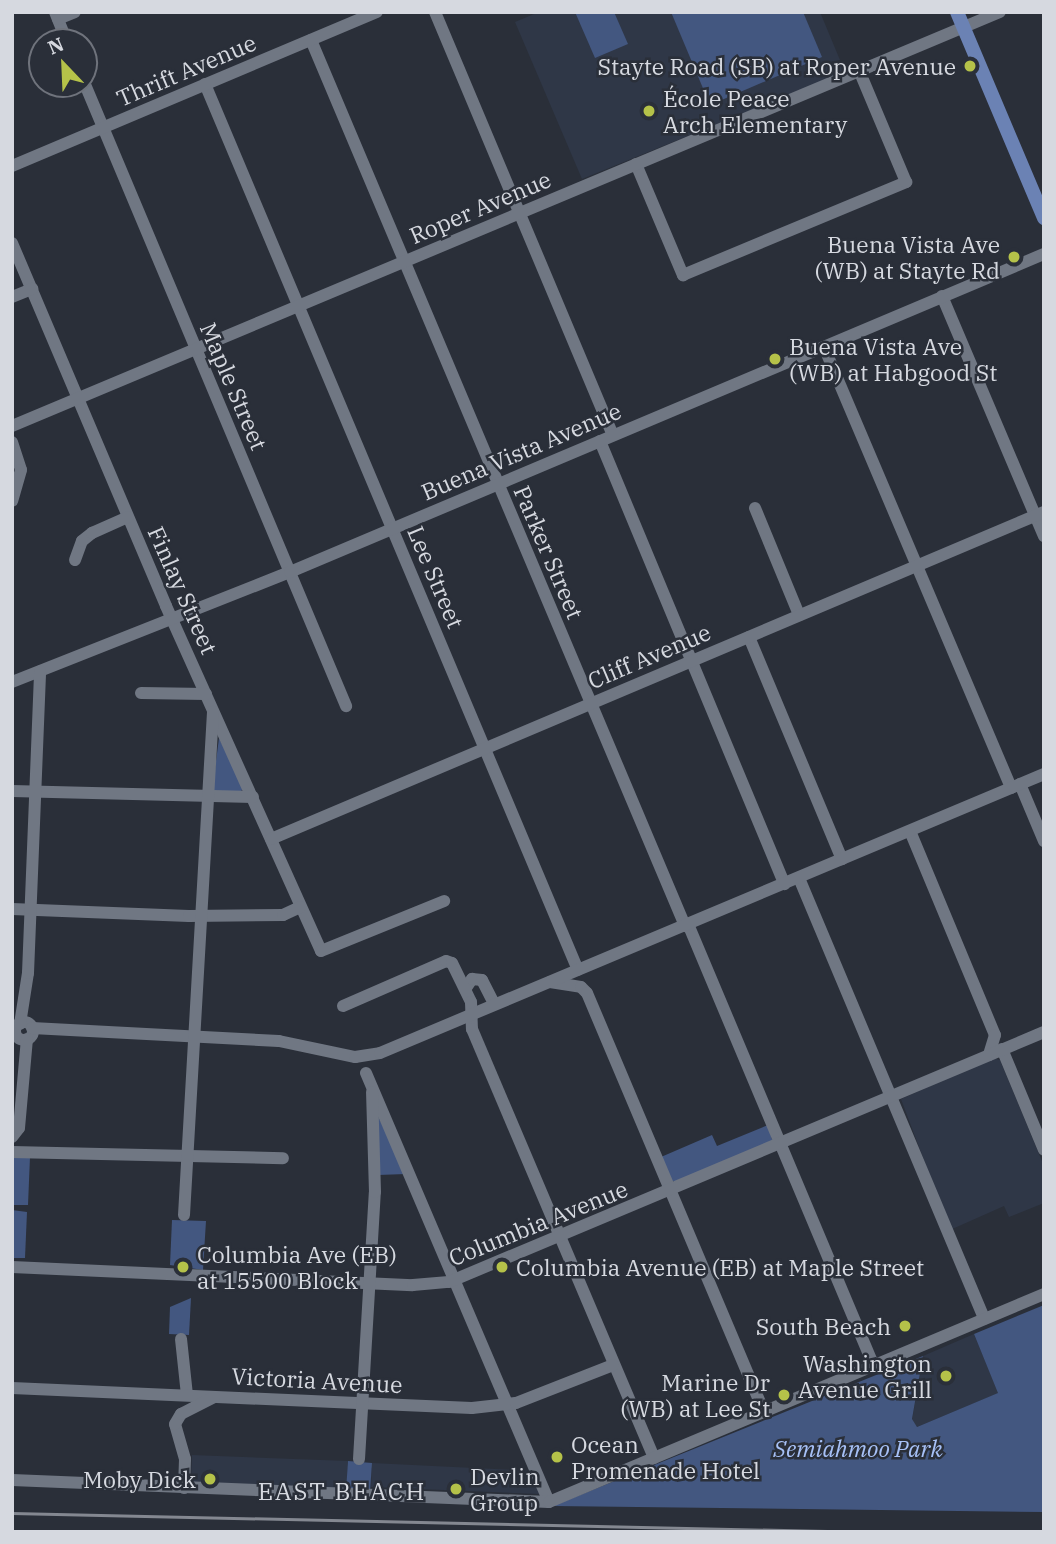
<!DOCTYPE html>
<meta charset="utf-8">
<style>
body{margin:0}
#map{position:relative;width:1056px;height:1544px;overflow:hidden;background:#2a2f39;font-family:"IBM Plex Serif",serif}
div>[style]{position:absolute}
.built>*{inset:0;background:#2f3747}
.green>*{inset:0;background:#435780}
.minor>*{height:12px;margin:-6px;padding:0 6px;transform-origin:6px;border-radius:6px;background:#707783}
.minor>.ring{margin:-6px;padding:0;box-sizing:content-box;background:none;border:12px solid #707783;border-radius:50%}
.major>*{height:14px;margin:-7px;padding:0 7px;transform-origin:7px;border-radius:7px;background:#6b82b4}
.rail>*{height:2.5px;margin:-1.25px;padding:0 1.25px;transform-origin:1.25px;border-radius:1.25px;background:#848891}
.dots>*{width:19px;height:19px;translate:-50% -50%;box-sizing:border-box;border:4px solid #2a2f39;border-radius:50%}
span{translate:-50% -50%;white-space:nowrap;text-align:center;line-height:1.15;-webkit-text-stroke:5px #2a2f39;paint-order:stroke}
.poi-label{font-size:23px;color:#d6d9e0}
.right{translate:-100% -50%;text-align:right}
.left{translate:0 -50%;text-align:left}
.street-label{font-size:23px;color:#d6d9e0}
.park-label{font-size:23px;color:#a7c1f7;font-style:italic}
.neighbourhood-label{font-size:24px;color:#d6d9e0;letter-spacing:2px}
.frame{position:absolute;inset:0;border:14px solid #d6d9e0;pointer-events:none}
.north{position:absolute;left:28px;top:28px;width:70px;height:70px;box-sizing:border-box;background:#2a2f39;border:2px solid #6f737c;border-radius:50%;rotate:337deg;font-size:19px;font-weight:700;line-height:28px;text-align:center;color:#d6d9e0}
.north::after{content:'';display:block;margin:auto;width:24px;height:32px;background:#b5c249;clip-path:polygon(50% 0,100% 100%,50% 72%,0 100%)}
</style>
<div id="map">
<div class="built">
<i style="clip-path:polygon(539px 12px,820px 12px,845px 72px,582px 179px,515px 22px)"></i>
<i style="clip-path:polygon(993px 1058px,1000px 1060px,1044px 1166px,1044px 1203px,1009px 1217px,1004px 1206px,950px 1230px,901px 1099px)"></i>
<i style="clip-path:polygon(974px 1334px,999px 1393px,917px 1427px,912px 1420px,923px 1356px)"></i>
<i style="clip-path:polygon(192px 1455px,348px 1461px,346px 1490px,191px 1482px)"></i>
<i style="clip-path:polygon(372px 1463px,533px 1471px,540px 1494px,371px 1487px)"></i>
</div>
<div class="green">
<i style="clip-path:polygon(575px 12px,614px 12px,628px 44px,595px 58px)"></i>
<i style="clip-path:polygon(671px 12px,803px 12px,822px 57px,710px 105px)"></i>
<i style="clip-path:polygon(219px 738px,243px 787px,241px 792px,212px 792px)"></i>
<i style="clip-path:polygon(377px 1114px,406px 1174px,378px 1175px)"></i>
<i style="clip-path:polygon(768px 1125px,773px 1143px,687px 1181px,671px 1181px,661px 1157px,712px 1135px,717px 1146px)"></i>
<i style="clip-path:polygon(12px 1157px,30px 1157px,28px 1205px,12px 1205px)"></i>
<i style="clip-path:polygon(12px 1210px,27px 1212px,25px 1258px,12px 1258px)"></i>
<i style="clip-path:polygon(172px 1220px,206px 1221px,203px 1270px,170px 1265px)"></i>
<i style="clip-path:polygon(191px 1298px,189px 1335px,169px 1334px,170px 1307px)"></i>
<i style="clip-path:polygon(1044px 1305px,1044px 1512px,553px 1506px,923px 1356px,912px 1419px,917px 1427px,998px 1393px,974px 1334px)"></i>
<i style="clip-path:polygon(348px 1461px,372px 1463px,370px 1492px,346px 1490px)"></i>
</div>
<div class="minor">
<i style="left:55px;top:12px;width:32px;rotate:68deg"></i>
<i style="left:435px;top:12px;width:459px;rotate:67.2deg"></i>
<i style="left:58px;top:19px;width:18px;rotate:-22deg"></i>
<i style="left:311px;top:40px;width:962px;rotate:67.11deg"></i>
<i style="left:84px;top:82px;width:677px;rotate:67.22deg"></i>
<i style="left:205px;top:84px;width:961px;rotate:67.17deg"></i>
<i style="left:636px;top:164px;width:121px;rotate:67.1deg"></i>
<i style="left:683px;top:275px;width:242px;rotate:-22.6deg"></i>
<i style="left:906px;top:182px;width:121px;rotate:-112.8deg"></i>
<i style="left:12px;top:166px;width:396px;rotate:-22.9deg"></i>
<i style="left:12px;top:243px;width:394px;rotate:67deg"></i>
<i style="left:166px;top:606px;width:378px;rotate:65.8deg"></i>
<i style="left:321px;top:951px;width:133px;rotate:-22.1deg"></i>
<i style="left:942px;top:296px;width:261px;rotate:67deg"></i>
<i style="left:12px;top:297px;width:22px;rotate:-22deg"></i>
<i style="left:824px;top:347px;width:479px;rotate:67deg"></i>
<i style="left:12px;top:426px;width:1071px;rotate:-22.74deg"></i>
<i style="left:600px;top:441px;width:480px;rotate:67.4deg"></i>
<i style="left:12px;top:442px;width:29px;rotate:72deg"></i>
<i style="left:21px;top:470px;width:32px;rotate:106deg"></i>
<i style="left:755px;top:508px;width:116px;rotate:67.6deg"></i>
<i style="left:75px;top:560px;width:20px;rotate:-70deg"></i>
<i style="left:82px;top:541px;width:13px;rotate:-39deg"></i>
<i style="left:92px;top:533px;width:39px;rotate:-24deg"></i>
<i style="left:749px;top:637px;width:241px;rotate:67.3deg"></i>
<i style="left:12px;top:682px;width:299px;rotate:-21.6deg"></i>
<i style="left:290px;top:572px;width:818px;rotate:-22.87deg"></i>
<i style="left:141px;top:693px;width:65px;rotate:0.9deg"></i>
<i style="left:1020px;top:784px;width:62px;rotate:67.2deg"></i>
<i style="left:12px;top:791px;width:241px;rotate:1.4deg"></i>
<i style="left:910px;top:831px;width:221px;rotate:67.4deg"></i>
<i style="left:995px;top:1035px;width:21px;rotate:107deg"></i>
<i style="left:271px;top:839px;width:839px;rotate:-22.93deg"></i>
<i style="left:799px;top:878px;width:478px;rotate:67.2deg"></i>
<i style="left:12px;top:909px;width:177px;rotate:2.3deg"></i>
<i style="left:189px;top:916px;width:94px;rotate:-0.6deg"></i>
<i style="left:283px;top:915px;width:19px;rotate:-25deg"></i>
<i style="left:688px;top:924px;width:480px;rotate:67.2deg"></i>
<i style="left:550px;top:982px;width:31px;rotate:9deg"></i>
<i style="left:581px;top:987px;width:8px;rotate:45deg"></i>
<i style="left:587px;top:993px;width:455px;rotate:67.1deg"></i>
<i style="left:466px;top:988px;width:11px;rotate:-56deg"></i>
<i style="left:472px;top:979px;width:10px;rotate:6deg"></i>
<i style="left:482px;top:980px;width:27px;rotate:63deg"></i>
<i style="left:343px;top:1006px;width:112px;rotate:-23.6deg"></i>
<i style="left:446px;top:961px;width:6px;rotate:18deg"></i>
<i style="left:452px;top:963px;width:43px;rotate:64deg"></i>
<i style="left:471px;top:1002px;width:27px;rotate:88deg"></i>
<i style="left:472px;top:1029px;width:466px;rotate:67deg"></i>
<i class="ring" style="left:15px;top:1022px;width:6px;height:6px"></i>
<i style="left:20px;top:1024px;width:52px;rotate:-81.1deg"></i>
<i style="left:28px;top:973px;width:302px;rotate:-87.7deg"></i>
<i style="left:32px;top:1028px;width:247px;rotate:3deg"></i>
<i style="left:279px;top:1041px;width:78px;rotate:11.9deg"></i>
<i style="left:355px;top:1057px;width:25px;rotate:-9deg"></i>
<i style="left:380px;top:1053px;width:720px;rotate:-22.79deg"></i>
<i style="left:1002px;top:1049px;width:109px;rotate:67.4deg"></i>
<i style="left:366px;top:1073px;width:466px;rotate:66.9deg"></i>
<i style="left:12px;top:1137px;width:11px;rotate:-52deg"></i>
<i style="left:19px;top:1128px;width:89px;rotate:-84.9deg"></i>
<i style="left:12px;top:1152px;width:271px;rotate:1.3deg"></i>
<i style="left:184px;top:1215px;width:504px;rotate:-86.7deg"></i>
<i style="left:12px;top:1267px;width:401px;rotate:2.6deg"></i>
<i style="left:413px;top:1285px;width:36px;rotate:-5deg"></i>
<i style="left:449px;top:1282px;width:645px;rotate:-22.79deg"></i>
<i style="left:181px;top:1339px;width:56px;rotate:83.9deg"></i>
<i style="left:12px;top:1388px;width:460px;rotate:2.5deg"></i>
<i style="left:472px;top:1408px;width:44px;rotate:-6.5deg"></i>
<i style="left:516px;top:1403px;width:104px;rotate:-21.4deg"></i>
<i style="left:359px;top:1459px;width:267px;rotate:-86.6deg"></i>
<i style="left:375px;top:1192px;width:100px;rotate:-91.7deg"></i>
<i style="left:12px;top:1480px;width:537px;rotate:2.35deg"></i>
<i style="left:549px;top:1502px;width:537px;rotate:-22.79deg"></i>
<i style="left:184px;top:1488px;width:29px;rotate:-88deg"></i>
<i style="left:185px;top:1459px;width:36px;rotate:-106deg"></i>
<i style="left:175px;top:1424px;width:12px;rotate:-59deg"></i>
<i style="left:181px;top:1414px;width:37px;rotate:-27deg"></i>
</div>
<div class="major">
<i style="left:957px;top:12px;width:224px;rotate:67.1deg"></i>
</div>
<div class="rail">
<i style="left:12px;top:1513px;width:859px;rotate:1.27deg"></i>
</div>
<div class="dots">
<i style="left:970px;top:66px;background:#b5c249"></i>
<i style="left:649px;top:111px;background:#b5c249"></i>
<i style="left:1014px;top:257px;background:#b5c249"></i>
<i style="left:775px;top:359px;background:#b5c249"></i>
<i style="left:183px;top:1267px;background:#b5c249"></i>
<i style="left:502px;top:1267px;background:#b5c249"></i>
<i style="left:905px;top:1326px;background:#b5c249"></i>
<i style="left:946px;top:1376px;background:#b5c249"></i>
<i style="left:784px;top:1395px;background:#b5c249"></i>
<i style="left:557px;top:1457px;background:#b5c249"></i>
<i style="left:210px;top:1479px;background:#b5c249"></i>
<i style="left:456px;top:1489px;background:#b5c249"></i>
</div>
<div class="poi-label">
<span class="right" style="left:956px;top:66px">Stayte Road (SB) at Roper Avenue</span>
<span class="left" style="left:663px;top:111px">École Peace<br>Arch Elementary</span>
<span class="right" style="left:1000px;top:257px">Buena Vista Ave<br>(WB) at Stayte Rd</span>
<span class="left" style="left:789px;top:359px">Buena Vista Ave<br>(WB) at Habgood St</span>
<span class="left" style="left:197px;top:1267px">Columbia Ave (EB)<br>at 15500 Block</span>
<span class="left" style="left:516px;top:1267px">Columbia Avenue (EB) at Maple Street</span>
<span class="right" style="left:891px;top:1326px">South Beach</span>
<span class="right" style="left:932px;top:1376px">Washington<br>Avenue Grill</span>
<span class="right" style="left:770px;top:1395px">Marine Dr<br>(WB) at Lee St</span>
<span class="left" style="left:571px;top:1457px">Ocean<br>Promenade Hotel</span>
<span class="left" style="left:470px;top:1489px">Devlin<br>Group</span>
<span class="right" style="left:196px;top:1479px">Moby Dick</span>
</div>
<div class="street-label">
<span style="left:186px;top:70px;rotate:-23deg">Thrift Avenue</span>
<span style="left:480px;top:207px;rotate:-23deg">Roper Avenue</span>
<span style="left:234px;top:386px;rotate:67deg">Maple Street</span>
<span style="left:521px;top:451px;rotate:-23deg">Buena Vista Avenue</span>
<span style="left:549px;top:552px;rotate:67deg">Parker Street</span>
<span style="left:436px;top:577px;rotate:67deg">Lee Street</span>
<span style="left:183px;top:590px;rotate:66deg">Finlay Street</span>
<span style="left:649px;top:656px;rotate:-23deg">Cliff Avenue</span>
<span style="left:538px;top:1223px;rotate:-22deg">Columbia Avenue</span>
<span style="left:317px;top:1380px;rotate:3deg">Victoria Avenue</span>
</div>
<div class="park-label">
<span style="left:858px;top:1448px">Semiahmoo Park</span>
</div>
<div class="neighbourhood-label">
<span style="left:342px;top:1492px">EAST BEACH</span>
</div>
<div class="frame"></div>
<div class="north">N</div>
</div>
